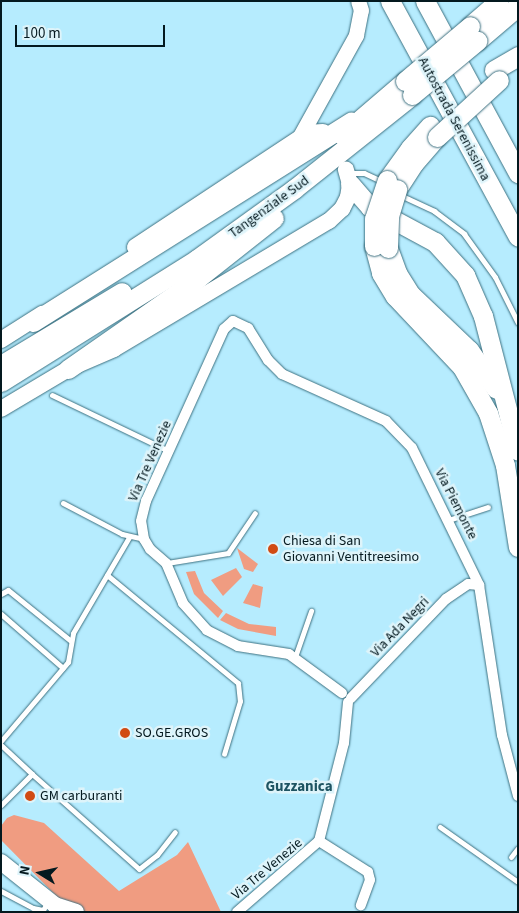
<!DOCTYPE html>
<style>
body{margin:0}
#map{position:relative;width:519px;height:913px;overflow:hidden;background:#b6ecfe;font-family:"Source Sans 3",sans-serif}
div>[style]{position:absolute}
.green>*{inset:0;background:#f09c81}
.roads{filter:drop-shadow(0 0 1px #3d7181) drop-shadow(0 0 1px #3d7181)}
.lane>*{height:5px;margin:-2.5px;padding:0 2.5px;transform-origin:2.5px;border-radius:2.5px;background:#fff}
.street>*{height:10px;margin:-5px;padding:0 5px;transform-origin:5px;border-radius:5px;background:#fff}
.secondary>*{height:15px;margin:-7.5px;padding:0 7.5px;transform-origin:7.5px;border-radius:7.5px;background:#fff}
.primary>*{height:16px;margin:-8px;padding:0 8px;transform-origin:8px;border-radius:8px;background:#fff}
.highway>*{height:19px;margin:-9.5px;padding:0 9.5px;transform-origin:9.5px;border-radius:9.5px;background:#fff}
.bridges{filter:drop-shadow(0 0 1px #3d7181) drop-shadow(0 0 1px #3d7181)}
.highway-bridge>*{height:19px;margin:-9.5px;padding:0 9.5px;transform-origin:9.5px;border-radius:9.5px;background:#fff}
.dots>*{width:14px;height:14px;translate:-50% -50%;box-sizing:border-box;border:2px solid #def4fa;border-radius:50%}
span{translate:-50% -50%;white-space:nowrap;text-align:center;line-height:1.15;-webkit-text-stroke:5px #def4fa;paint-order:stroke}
.street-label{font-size:14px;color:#04191f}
.poi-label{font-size:14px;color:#04191f}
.left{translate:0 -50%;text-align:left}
.neighbourhood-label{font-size:15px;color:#1e5462;font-weight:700}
.frame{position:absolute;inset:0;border:2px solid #04191f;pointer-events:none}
.north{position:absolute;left:15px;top:848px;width:50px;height:50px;-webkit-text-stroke:4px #def4fa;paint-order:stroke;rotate:280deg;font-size:14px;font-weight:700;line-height:20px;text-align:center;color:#04191f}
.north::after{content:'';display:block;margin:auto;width:18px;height:22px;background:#04191f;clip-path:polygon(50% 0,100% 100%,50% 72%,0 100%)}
.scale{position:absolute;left:15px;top:25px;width:150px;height:22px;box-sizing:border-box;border:2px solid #04191f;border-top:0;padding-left:6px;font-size:15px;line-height:18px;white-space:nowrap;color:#04191f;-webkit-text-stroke:4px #def4fa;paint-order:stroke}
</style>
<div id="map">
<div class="green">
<i style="clip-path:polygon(237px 548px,258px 564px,253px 572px,244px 569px)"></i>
<i style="clip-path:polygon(236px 568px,242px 577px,223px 596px,211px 580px)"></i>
<i style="clip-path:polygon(195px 571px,204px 593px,223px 611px,218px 618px,194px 594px,186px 572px)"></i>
<i style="clip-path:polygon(253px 584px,263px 587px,260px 608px,243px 603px)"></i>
<i style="clip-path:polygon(226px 613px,249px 624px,276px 627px,276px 636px,238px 629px,220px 620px)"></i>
<i style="clip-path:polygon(14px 815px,44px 823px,119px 891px,177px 855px,188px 842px,221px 912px,72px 912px,1px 840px,1px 826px,7px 818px)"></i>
</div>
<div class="roads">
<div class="lane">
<i style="left:349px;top:173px;width:15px"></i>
<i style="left:364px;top:173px;width:21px;rotate:25deg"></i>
<i style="left:400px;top:195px;width:38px;rotate:25deg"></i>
<i style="left:434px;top:211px;width:38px;rotate:37deg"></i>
<i style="left:464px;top:234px;width:53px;rotate:54.2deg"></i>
<i style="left:495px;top:277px;width:51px;rotate:63.4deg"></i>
<i style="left:52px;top:395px;width:130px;rotate:25.6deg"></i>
<i style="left:63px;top:503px;width:67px;rotate:27.7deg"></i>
<i style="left:122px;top:534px;width:23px;rotate:13deg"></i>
<i style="left:448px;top:520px;width:42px;rotate:-18deg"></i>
<i style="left:167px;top:563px;width:62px;rotate:-9.3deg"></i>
<i style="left:228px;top:553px;width:48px;rotate:-56deg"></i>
<i style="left:107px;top:575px;width:170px;rotate:39.5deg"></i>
<i style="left:238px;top:683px;width:18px;rotate:84deg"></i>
<i style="left:240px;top:701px;width:55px;rotate:106.8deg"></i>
<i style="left:1px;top:594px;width:8px;rotate:-30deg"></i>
<i style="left:8px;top:590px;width:81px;rotate:39deg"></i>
<i style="left:1px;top:614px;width:82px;rotate:41.1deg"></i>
<i style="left:295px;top:657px;width:49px;rotate:-70.8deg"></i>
<i style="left:1px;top:741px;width:104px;rotate:-49.7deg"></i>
<i style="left:68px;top:662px;width:29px;rotate:-80deg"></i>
<i style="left:73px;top:633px;width:111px;rotate:-59.7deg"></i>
<i style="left:1px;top:745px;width:42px;rotate:43.1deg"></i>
<i style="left:1px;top:805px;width:44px;rotate:-45deg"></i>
<i style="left:32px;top:774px;width:143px;rotate:41.6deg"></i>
<i style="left:139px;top:869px;width:23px;rotate:-38deg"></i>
<i style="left:157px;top:855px;width:29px;rotate:-52deg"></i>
<i style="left:440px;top:827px;width:95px;rotate:35.2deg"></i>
<i style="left:511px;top:857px;width:11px;rotate:-52deg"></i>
<i style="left:1px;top:891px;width:36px;rotate:28deg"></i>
<i style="left:33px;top:908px;width:10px;rotate:11deg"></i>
<i style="left:43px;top:910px;width:8px;rotate:-60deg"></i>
</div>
<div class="street">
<i style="left:342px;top:693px;width:66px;rotate:-143.7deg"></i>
<i style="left:289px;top:654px;width:52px;rotate:-171.1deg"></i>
<i style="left:238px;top:646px;width:35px;rotate:-153deg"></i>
<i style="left:207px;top:630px;width:36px;rotate:-132deg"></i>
<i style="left:183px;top:603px;width:43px;rotate:-113deg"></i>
<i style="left:166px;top:563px;width:21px;rotate:-139deg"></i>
<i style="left:150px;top:549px;width:12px;rotate:-121deg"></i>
<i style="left:144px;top:539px;width:18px;rotate:-99deg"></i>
<i style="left:141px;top:521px;width:21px;rotate:-76deg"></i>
<i style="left:146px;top:501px;width:189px;rotate:-65.6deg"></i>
<i style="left:224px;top:329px;width:12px;rotate:-42deg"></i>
<i style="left:233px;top:321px;width:17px;rotate:25deg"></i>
<i style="left:248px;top:328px;width:38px;rotate:58deg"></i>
<i style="left:268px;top:360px;width:20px;rotate:45deg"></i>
<i style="left:282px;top:374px;width:114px;rotate:24.3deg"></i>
<i style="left:386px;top:421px;width:37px;rotate:46deg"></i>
<i style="left:412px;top:448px;width:153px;rotate:63.9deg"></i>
<i style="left:479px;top:585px;width:152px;rotate:81.3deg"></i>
<i style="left:502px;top:735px;width:63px;rotate:75.3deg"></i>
<i style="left:351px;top:698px;width:137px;rotate:-46.2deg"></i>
<i style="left:446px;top:599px;width:27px;rotate:-34deg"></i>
<i style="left:468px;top:584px;width:11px;rotate:5deg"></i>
<i style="left:319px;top:841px;width:58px;rotate:32.3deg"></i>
<i style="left:368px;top:872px;width:8px;rotate:76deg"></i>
<i style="left:370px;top:880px;width:27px;rotate:110deg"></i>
<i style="left:237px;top:912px;width:108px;rotate:-40.9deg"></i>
<i style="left:319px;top:841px;width:101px;rotate:-75.7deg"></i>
<i style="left:344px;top:743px;width:41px;rotate:-84.4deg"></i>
</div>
<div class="secondary">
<i style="left:299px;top:138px;width:118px;rotate:-61deg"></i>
<i style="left:356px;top:35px;width:25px;rotate:-79deg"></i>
<i style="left:361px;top:10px;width:9px;rotate:-108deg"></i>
</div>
<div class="primary">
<i style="left:135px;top:247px;width:206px;rotate:-33.5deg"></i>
<i style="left:307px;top:133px;width:16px;rotate:-4deg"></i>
<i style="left:1px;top:340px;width:49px;rotate:-32.4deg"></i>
<i style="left:1px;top:409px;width:78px;rotate:-30.8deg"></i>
<i style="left:68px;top:369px;width:50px;rotate:-23.5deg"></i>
<i style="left:114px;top:349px;width:250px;rotate:-30.8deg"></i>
<i style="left:329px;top:221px;width:18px;rotate:-43deg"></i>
<i style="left:342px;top:209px;width:13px;rotate:-63deg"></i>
<i style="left:348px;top:197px;width:13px;rotate:-81deg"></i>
<i style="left:350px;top:184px;width:15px;rotate:-106deg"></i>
<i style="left:1px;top:862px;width:69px;rotate:38.5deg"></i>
<i style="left:55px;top:905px;width:22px;rotate:18deg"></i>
</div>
<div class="highway">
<i style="left:390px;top:1px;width:268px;rotate:61.5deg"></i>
<i style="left:425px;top:1px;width:196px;rotate:61.6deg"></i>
<i style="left:470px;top:26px;width:38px;rotate:-41deg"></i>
<i style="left:477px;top:41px;width:54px;rotate:-40.5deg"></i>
<i style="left:494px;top:70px;width:28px;rotate:-30deg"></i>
<i style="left:342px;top:135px;width:83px;rotate:-40.6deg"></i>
<i style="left:387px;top:180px;width:39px;rotate:-54deg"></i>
<i style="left:410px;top:148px;width:30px;rotate:-48deg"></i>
<i style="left:350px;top:184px;width:30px;rotate:49deg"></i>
<i style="left:370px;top:207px;width:74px;rotate:28.3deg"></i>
<i style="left:435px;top:242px;width:45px;rotate:47.7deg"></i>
<i style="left:465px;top:275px;width:45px;rotate:66.3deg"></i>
<i style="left:483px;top:316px;width:139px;rotate:75.5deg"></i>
<i style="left:397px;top:189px;width:31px;rotate:-57deg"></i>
<i style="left:414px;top:163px;width:35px;rotate:-49deg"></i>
<i style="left:374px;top:246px;width:28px;rotate:75deg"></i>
<i style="left:381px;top:273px;width:27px;rotate:59deg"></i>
<i style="left:395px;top:296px;width:98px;rotate:46.7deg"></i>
<i style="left:462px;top:367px;width:53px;rotate:60.5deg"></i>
<i style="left:488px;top:413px;width:55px;rotate:71.9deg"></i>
<i style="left:505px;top:465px;width:83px;rotate:81deg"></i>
<i style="left:388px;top:248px;width:27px;rotate:70deg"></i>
<i style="left:397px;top:273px;width:26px;rotate:58deg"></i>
<i style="left:411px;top:295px;width:80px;rotate:43.5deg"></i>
<i style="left:469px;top:350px;width:47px;rotate:55.3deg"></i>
<i style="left:33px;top:322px;width:376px;rotate:-32.2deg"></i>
<i style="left:1px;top:365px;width:141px;rotate:-31.1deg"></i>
<i style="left:68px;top:369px;width:157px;rotate:-34.9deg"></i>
<i style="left:197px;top:279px;width:98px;rotate:-38.4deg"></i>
<i style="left:1px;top:382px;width:231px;rotate:-32.1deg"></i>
<i style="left:197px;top:259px;width:120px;rotate:-35.8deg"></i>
<i style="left:294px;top:189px;width:151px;rotate:-38.5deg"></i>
</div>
</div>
<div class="bridges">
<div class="highway-bridge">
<i style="left:405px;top:81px;width:85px;rotate:-40.2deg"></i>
<i style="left:412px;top:95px;width:85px;rotate:-39.7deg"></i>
<i style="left:437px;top:137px;width:84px;rotate:-42.6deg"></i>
<i style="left:374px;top:246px;width:27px;rotate:-90deg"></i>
<i style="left:374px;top:219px;width:41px;rotate:-71.6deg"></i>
<i style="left:388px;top:248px;width:32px;rotate:-88deg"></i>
<i style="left:389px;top:216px;width:28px;rotate:-73deg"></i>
</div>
</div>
<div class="dots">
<i style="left:273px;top:549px;background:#d14b13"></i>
<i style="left:125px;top:733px;background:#d14b13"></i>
<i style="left:30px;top:796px;background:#d14b13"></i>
</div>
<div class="street-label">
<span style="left:454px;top:119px;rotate:62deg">Autostrada Serenissima</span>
<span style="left:269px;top:207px;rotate:-36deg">Tangenziale Sud</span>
<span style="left:150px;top:461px;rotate:-66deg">Via Tre Venezie</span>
<span style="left:456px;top:504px;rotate:63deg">Via Piemonte</span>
<span style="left:400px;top:627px;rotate:-46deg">Via Ada Negri</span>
<span style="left:267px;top:869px;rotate:-40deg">Via Tre Venezie</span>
</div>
<div class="poi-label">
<span class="left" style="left:283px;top:549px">Chiesa di San<br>Giovanni Ventitreesimo</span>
<span class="left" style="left:135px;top:733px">SO.GE.GROS</span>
<span class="left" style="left:40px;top:796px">GM carburanti</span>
</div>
<div class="neighbourhood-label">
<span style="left:299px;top:787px">Guzzanica</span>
</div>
<div class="frame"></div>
<div class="north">N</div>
<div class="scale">100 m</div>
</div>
